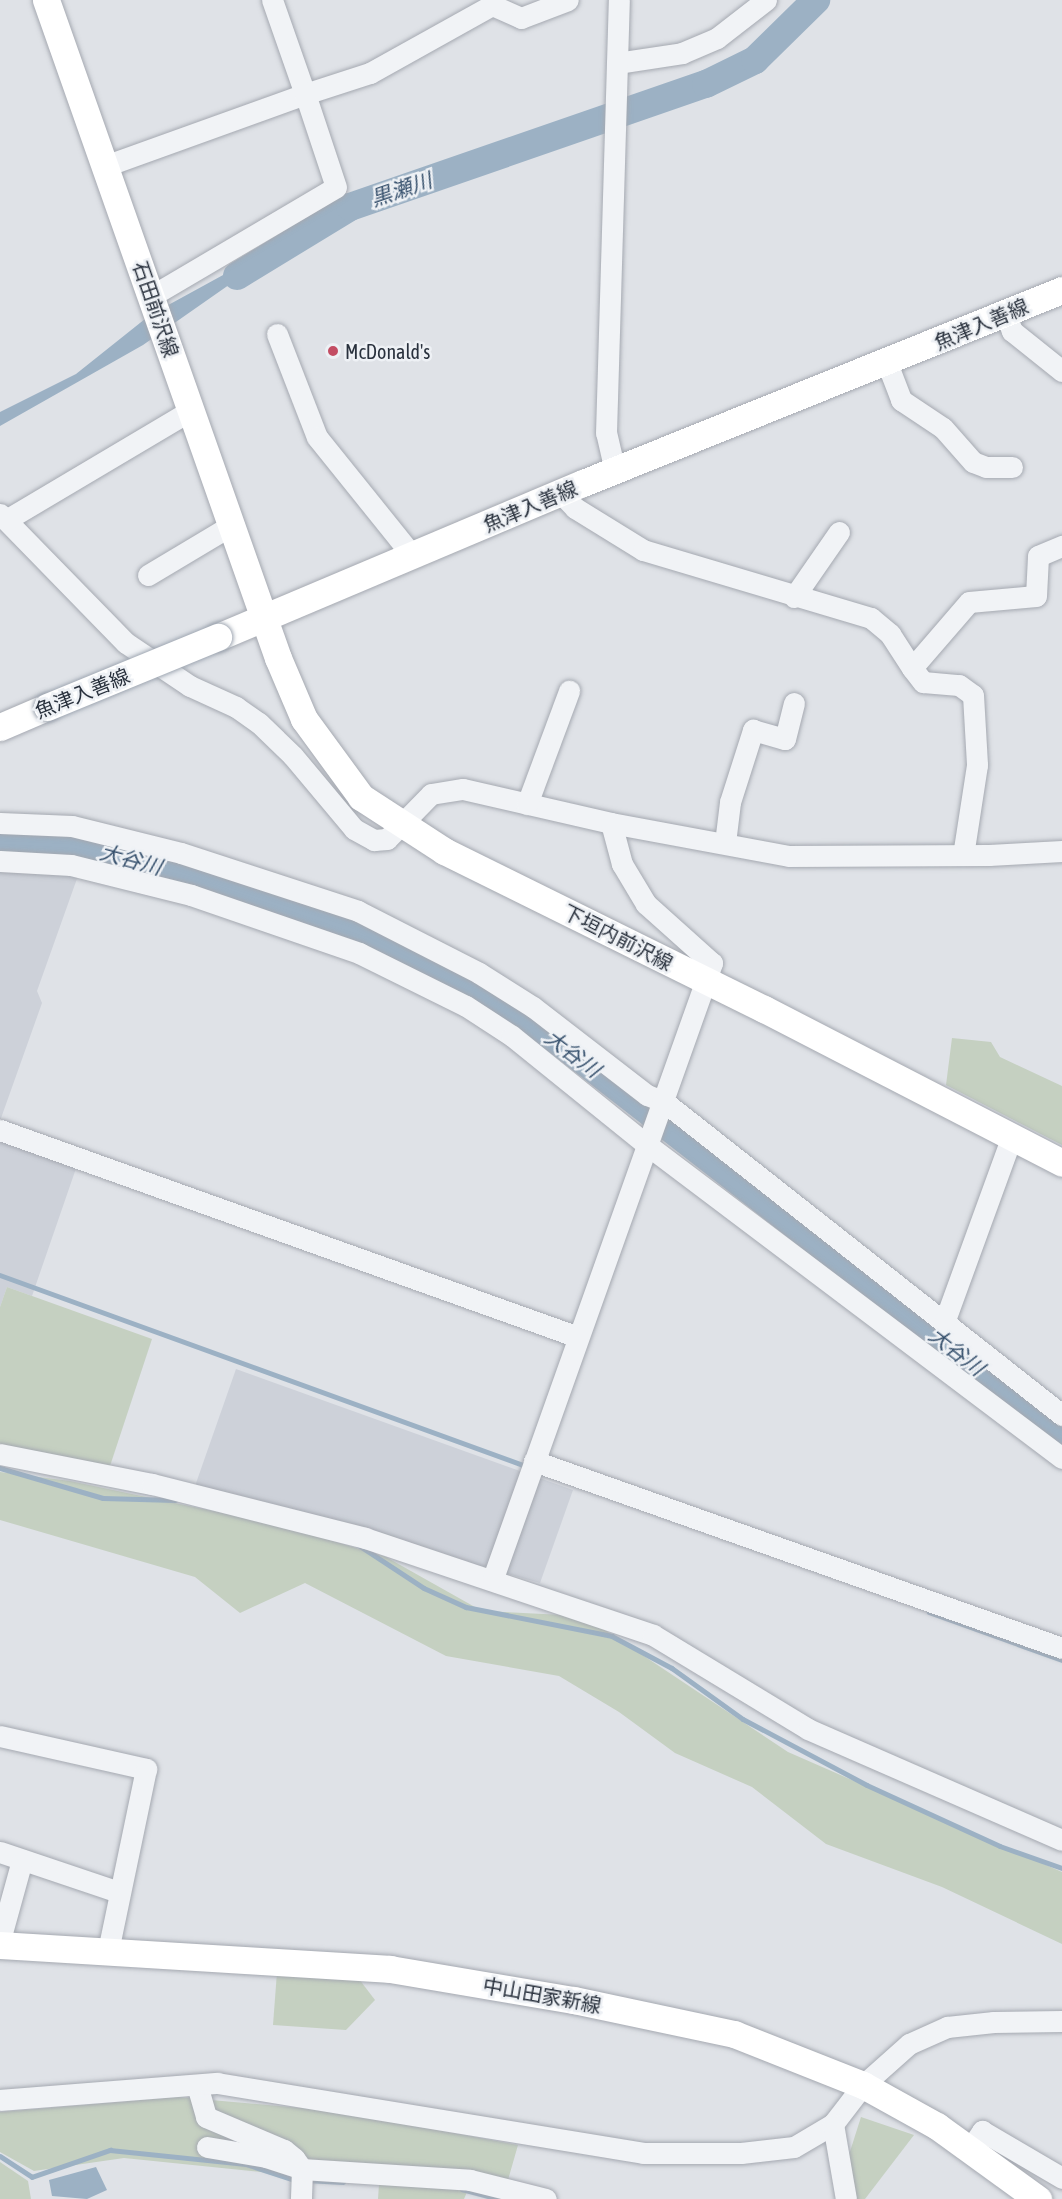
<!DOCTYPE html>
<meta charset="utf-8">
<style>
body{margin:0}
#map{position:relative;width:1062px;height:2199px;overflow:hidden;background:#dfe2e7;font-family:"Asap Condensed","Noto Sans JP",sans-serif}
div>[style]{position:absolute}
.built>*{inset:0;background:#cdd1d9}
.green>*{inset:0;background:#c5d0c1}
.water>*{inset:0;background:#9cb1c4}
.stream>*{height:4.5px;margin:-2.25px;padding:0 2.25px;transform-origin:2.25px;border-radius:2.25px;background:#9cb1c4}
.river>*{height:28px;margin:-14px;padding:0 14px;transform-origin:14px;border-radius:14px;background:#9cb1c4}
.roads{filter:drop-shadow(0 0 2px #a5a9b1) drop-shadow(0 0 2px #a5a9b1)}
.minor>*{height:21px;margin:-10.5px;padding:0 10.5px;transform-origin:10.5px;border-radius:10.5px;background:#f1f3f6}
.major>*{height:27px;margin:-13.5px;padding:0 13.5px;transform-origin:13.5px;border-radius:13.5px;background:#fff}
.bridges{filter:drop-shadow(0 0 2px #9fa7b2) drop-shadow(0 0 2px #9fa7b2)}
.major-bridge>*{height:27px;margin:-13.5px;padding:0 13.5px;transform-origin:13.5px;border-radius:13.5px;background:#fff}
.dots>*{width:16px;height:16px;translate:-50% -50%;box-sizing:border-box;border:3px solid #eef1f5;border-radius:50%}
span{translate:-50% -50%;white-space:nowrap;text-align:center;line-height:1.15;-webkit-text-stroke:5px #eef1f5;paint-order:stroke}
.street-label{font-size:20px;color:#29313d}
.poi-label{font-size:20px;color:#29313d}
.left{translate:0 -50%;text-align:left}
.water-label{font-size:21px;color:#37516d;font-style:italic}
</style>
<div id="map">
<div class="built">
<i style="clip-path:polygon(0 865px,79px 873px,37px 991px,42px 1003px,0 1121px,82px 1151px,32px 1296px,7px 1287px,0 1307px)"></i>
<i style="clip-path:polygon(236px 1369px,573px 1490px,540px 1583px,195px 1486px)"></i>
</div>
<div class="green">
<i style="clip-path:polygon(952px 1038px,991px 1042px,1000px 1057px,1062px 1086px,1062px 1145px,946px 1085px)"></i>
<i style="clip-path:polygon(7px 1287px,152px 1339px,109px 1469px,0 1448px,0 1307px)"></i>
<i style="clip-path:polygon(0 1472px,70px 1481px,280px 1525px,386px 1557px,482px 1611px,584px 1616px,788px 1752px,1062px 1872px,1062px 1944px,942px 1887px,826px 1844px,752px 1787px,675px 1753px,619px 1712px,559px 1676px,446px 1656px,305px 1583px,240px 1613px,195px 1577px,0 1520px)"></i>
<i style="clip-path:polygon(277px 1972px,359px 1979px,375px 2000px,346px 2030px,273px 2025px)"></i>
<i style="clip-path:polygon(177px 2097px,335px 2111px,518px 2145px,504px 2194px,467px 2192px,464px 2199px,378px 2199px,379px 2184px,124px 2158px,34px 2171px,0 2152px,0 2112px)"></i>
<i style="clip-path:polygon(861px 2117px,914px 2135px,865px 2199px,851px 2199px,847px 2161px)"></i>
<i style="clip-path:polygon(0 2162px,28px 2181px,31px 2199px,0 2199px)"></i>
</div>
<div class="water">
<i style="clip-path:polygon(316px 224px,143px 345px,0 426px,0 412px,76px 374px,150px 315px)"></i>
<i style="clip-path:polygon(96px 2167px,107px 2190px,87px 2199px,52px 2196px,49px 2180px)"></i>
</div>
<div class="stream">
<i style="left:0;top:1275px;width:560px;rotate:19.96deg"></i>
<i style="left:0;top:1468px;width:107px;rotate:16.2deg"></i>
<i style="left:103px;top:1498px;width:72px;rotate:1.6deg"></i>
<i style="left:357px;top:1544px;width:80px;rotate:33.3deg"></i>
<i style="left:424px;top:1588px;width:46px;rotate:24.3deg"></i>
<i style="left:466px;top:1607px;width:149px;rotate:11.2deg"></i>
<i style="left:612px;top:1636px;width:68px;rotate:28.1deg"></i>
<i style="left:672px;top:1668px;width:87px;rotate:35.7deg"></i>
<i style="left:743px;top:1719px;width:140px;rotate:28deg"></i>
<i style="left:867px;top:1785px;width:146px;rotate:24.6deg"></i>
<i style="left:1000px;top:1846px;width:66px;rotate:19.5deg"></i>
<i style="left:929px;top:1612px;width:141px;rotate:19.8deg"></i>
<i style="left:0;top:2156px;width:38px;rotate:33deg"></i>
<i style="left:32px;top:2177px;width:83px;rotate:-19.1deg"></i>
<i style="left:110px;top:2150px;width:137px;rotate:5.9deg"></i>
<i style="left:246px;top:2164px;width:52px;rotate:18.1deg"></i>
<i style="left:306px;top:2180px;width:37px;rotate:3deg"></i>
<i style="left:462px;top:2189px;width:39px;rotate:15deg"></i>
</div>
<div class="river">
<i style="left:237px;top:276px;width:132px;rotate:-31.4deg"></i>
<i style="left:350px;top:207px;width:377px;rotate:-19.1deg"></i>
<i style="left:706px;top:84px;width:55px;rotate:-26.1deg"></i>
<i style="left:755px;top:60px;width:86px;rotate:-44.5deg"></i>
<i style="left:0;top:840px;width:43px"></i>
<i style="left:43px;top:840px;width:94px;rotate:10.5deg"></i>
<i style="left:135px;top:857px;width:285px;rotate:19.5deg"></i>
<i style="left:404px;top:952px;width:95px;rotate:26.3deg"></i>
<i style="left:489px;top:994px;width:85px;rotate:34.4deg"></i>
<i style="left:559px;top:1042px;width:637px;rotate:37.86deg"></i>
</div>
<div class="roads">
<div class="minor">
<i style="left:617px;top:63px;width:66px;rotate:-8.7deg"></i>
<i style="left:682px;top:53px;width:38px;rotate:-23deg"></i>
<i style="left:717px;top:38px;width:62px;rotate:-37.8deg"></i>
<i style="left:105px;top:166px;width:213px;rotate:-19.8deg"></i>
<i style="left:305px;top:94px;width:100px;rotate:-109.3deg"></i>
<i style="left:153px;top:295px;width:212px;rotate:-30.5deg"></i>
<i style="left:336px;top:187px;width:98px;rotate:-108.4deg"></i>
<i style="left:305px;top:94px;width:68px;rotate:-17.9deg"></i>
<i style="left:370px;top:73px;width:140px;rotate:-29.1deg"></i>
<i style="left:492px;top:5px;width:32px;rotate:24deg"></i>
<i style="left:521px;top:18px;width:50px;rotate:-21deg"></i>
<i style="left:1006px;top:314px;width:18px;rotate:71deg"></i>
<i style="left:1012px;top:331px;width:64px;rotate:38.7deg"></i>
<i style="left:277px;top:334px;width:110px;rotate:68.8deg"></i>
<i style="left:317px;top:437px;width:151px;rotate:51.2deg"></i>
<i style="left:887px;top:363px;width:40px;rotate:69deg"></i>
<i style="left:901px;top:400px;width:50px;rotate:33.7deg"></i>
<i style="left:943px;top:428px;width:45px;rotate:48.6deg"></i>
<i style="left:973px;top:462px;width:14px;rotate:21deg"></i>
<i style="left:986px;top:467px;width:26px"></i>
<i style="left:615px;top:471px;width:39px;rotate:-103deg"></i>
<i style="left:606px;top:433px;width:433px;rotate:-88.3deg"></i>
<i style="left:561px;top:493px;width:21px;rotate:47deg"></i>
<i style="left:575px;top:508px;width:80px;rotate:31.7deg"></i>
<i style="left:643px;top:550px;width:238px;rotate:16.6deg"></i>
<i style="left:871px;top:618px;width:25px;rotate:40deg"></i>
<i style="left:890px;top:634px;width:40px;rotate:57.1deg"></i>
<i style="left:912px;top:668px;width:87px;rotate:-49.2deg"></i>
<i style="left:969px;top:602px;width:67px;rotate:-5.1deg"></i>
<i style="left:1036px;top:596px;width:40px;rotate:-87.1deg"></i>
<i style="left:1038px;top:556px;width:26px;rotate:-23deg"></i>
<i style="left:0;top:514px;width:180px;rotate:45.7deg"></i>
<i style="left:126px;top:643px;width:77px;rotate:33.9deg"></i>
<i style="left:190px;top:686px;width:51px;rotate:24.5deg"></i>
<i style="left:236px;top:707px;width:28px;rotate:35deg"></i>
<i style="left:259px;top:723px;width:47px;rotate:44.1deg"></i>
<i style="left:293px;top:756px;width:95px;rotate:50.1deg"></i>
<i style="left:354px;top:829px;width:23px;rotate:29deg"></i>
<i style="left:374px;top:840px;width:13px;rotate:-4deg"></i>
<i style="left:387px;top:839px;width:63px;rotate:-45.6deg"></i>
<i style="left:431px;top:794px;width:32px;rotate:-9deg"></i>
<i style="left:463px;top:789px;width:152px;rotate:12.9deg"></i>
<i style="left:611px;top:823px;width:181px;rotate:10.5deg"></i>
<i style="left:789px;top:856px;width:200px;rotate:-0.3deg"></i>
<i style="left:989px;top:855px;width:73px;rotate:-3.1deg"></i>
<i style="left:6px;top:520px;width:215px;rotate:-30.7deg"></i>
<i style="left:148px;top:575px;width:96px;rotate:-30.9deg"></i>
<i style="left:794px;top:597px;width:79px;rotate:-55.3deg"></i>
<i style="left:912px;top:668px;width:18px;rotate:52deg"></i>
<i style="left:923px;top:682px;width:36px;rotate:5deg"></i>
<i style="left:959px;top:685px;width:17px;rotate:36deg"></i>
<i style="left:973px;top:695px;width:70px;rotate:86.7deg"></i>
<i style="left:977px;top:765px;width:91px;rotate:98.8deg"></i>
<i style="left:527px;top:804px;width:121px;rotate:-69.6deg"></i>
<i style="left:0;top:823px;width:72px;rotate:2.4deg"></i>
<i style="left:72px;top:826px;width:112px;rotate:13.9deg"></i>
<i style="left:181px;top:853px;width:186px;rotate:18.1deg"></i>
<i style="left:358px;top:911px;width:136px;rotate:27.1deg"></i>
<i style="left:479px;top:973px;width:64px;rotate:32.2deg"></i>
<i style="left:533px;top:1007px;width:144px;rotate:37.7deg"></i>
<i style="left:647px;top:1095px;width:17px;rotate:21deg"></i>
<i style="left:663px;top:1101px;width:508px;rotate:38.2deg"></i>
<i style="left:725px;top:843px;width:41px;rotate:-83deg"></i>
<i style="left:730px;top:802px;width:76px;rotate:-72.3deg"></i>
<i style="left:753px;top:730px;width:33px;rotate:16deg"></i>
<i style="left:785px;top:739px;width:37px;rotate:-76deg"></i>
<i style="left:0;top:861px;width:71px;rotate:3.2deg"></i>
<i style="left:71px;top:865px;width:124px;rotate:14deg"></i>
<i style="left:191px;top:895px;width:178px;rotate:19deg"></i>
<i style="left:359px;top:953px;width:119px;rotate:26.4deg"></i>
<i style="left:466px;top:1006px;width:55px;rotate:33.1deg"></i>
<i style="left:512px;top:1036px;width:172px;rotate:38.9deg"></i>
<i style="left:646px;top:1144px;width:521px;rotate:37.05deg"></i>
<i style="left:0;top:1130px;width:614px;rotate:19.7deg"></i>
<i style="left:945px;top:1320px;width:196px;rotate:-70deg"></i>
<i style="left:0;top:1454px;width:155px;rotate:11.2deg"></i>
<i style="left:152px;top:1484px;width:220px;rotate:14.2deg"></i>
<i style="left:365px;top:1538px;width:304px;rotate:18.6deg"></i>
<i style="left:653px;top:1635px;width:181px;rotate:31.2deg"></i>
<i style="left:808px;top:1729px;width:277px;rotate:23.6deg"></i>
<i style="left:534px;top:1461px;width:560px;rotate:19.5deg"></i>
<i style="left:493px;top:1578px;width:653px;rotate:-70.4deg"></i>
<i style="left:712px;top:963px;width:89px;rotate:-138.2deg"></i>
<i style="left:646px;top:904px;width:47px;rotate:-121deg"></i>
<i style="left:622px;top:864px;width:42px;rotate:-105deg"></i>
<i style="left:0;top:1736px;width:150px;rotate:12.7deg"></i>
<i style="left:146px;top:1769px;width:186px;rotate:101.8deg"></i>
<i style="left:0;top:1852px;width:126px;rotate:18.6deg"></i>
<i style="left:0;top:1940px;width:83px;rotate:-74.6deg"></i>
<i style="left:197px;top:2085px;width:33px;rotate:74deg"></i>
<i style="left:206px;top:2117px;width:85px;rotate:22.9deg"></i>
<i style="left:284px;top:2150px;width:13px;rotate:39deg"></i>
<i style="left:294px;top:2158px;width:14px;rotate:54deg"></i>
<i style="left:302px;top:2169px;width:30px;rotate:92deg"></i>
<i style="left:0;top:2100px;width:218px;rotate:-4.5deg"></i>
<i style="left:217px;top:2083px;width:432px;rotate:9.3deg"></i>
<i style="left:643px;top:2153px;width:98px"></i>
<i style="left:741px;top:2153px;width:53px;rotate:-6.5deg"></i>
<i style="left:794px;top:2147px;width:45px;rotate:-30.5deg"></i>
<i style="left:833px;top:2124px;width:49px;rotate:-52.4deg"></i>
<i style="left:863px;top:2085px;width:62px;rotate:-41.7deg"></i>
<i style="left:909px;top:2044px;width:42px;rotate:-24.1deg"></i>
<i style="left:947px;top:2027px;width:47px;rotate:-6.1deg"></i>
<i style="left:994px;top:2022px;width:68px;rotate:-0.8deg"></i>
<i style="left:833px;top:2124px;width:76px;rotate:80.2deg"></i>
<i style="left:207px;top:2147px;width:60px;rotate:9.6deg"></i>
<i style="left:266px;top:2157px;width:38px;rotate:18deg"></i>
<i style="left:302px;top:2169px;width:168px;rotate:3.7deg"></i>
<i style="left:470px;top:2180px;width:78px;rotate:14deg"></i>
<i style="left:970px;top:2149px;width:22px;rotate:-56deg"></i>
<i style="left:982px;top:2131px;width:93px;rotate:30.4deg"></i>
</div>
<div class="major">
<i style="left:46px;top:0;width:698px;rotate:70.58deg"></i>
<i style="left:278px;top:658px;width:66px;rotate:66.9deg"></i>
<i style="left:304px;top:719px;width:97px;rotate:53.8deg"></i>
<i style="left:361px;top:797px;width:99px;rotate:33deg"></i>
<i style="left:444px;top:851px;width:357px;rotate:26.3deg"></i>
<i style="left:764px;top:1009px;width:335px;rotate:27.3deg"></i>
<i style="left:218px;top:637px;width:396px;rotate:-22.9deg"></i>
<i style="left:583px;top:483px;width:516px;rotate:-21.95deg"></i>
<i style="left:0;top:727px;width:51px;rotate:-23.1deg"></i>
<i style="left:0;top:1945px;width:391px;rotate:3.5deg"></i>
<i style="left:390px;top:1969px;width:187px;rotate:9.6deg"></i>
<i style="left:574px;top:2000px;width:164px;rotate:12deg"></i>
<i style="left:734px;top:2034px;width:139px;rotate:21.6deg"></i>
<i style="left:863px;top:2085px;width:85px;rotate:29deg"></i>
<i style="left:937px;top:2126px;width:125px;rotate:35.9deg"></i>
</div>
</div>
<div class="bridges">
<div class="major-bridge">
<i style="left:47px;top:707px;width:185px;rotate:-22.3deg"></i>
</div>
</div>
<div class="dots">
<i style="left:333px;top:351px;background:#c34d63"></i>
</div>
<div class="street-label">
<span style="left:156px;top:309px;rotate:71deg">石田前沢線</span>
<span style="left:981px;top:324px;rotate:-23deg">魚津入善線</span>
<span style="left:530px;top:506px;rotate:-23deg">魚津入善線</span>
<span style="left:82px;top:693px;rotate:-22deg">魚津入善線</span>
<span style="left:618px;top:937px;rotate:27deg">下垣内前沢線</span>
<span style="left:542px;top:1995px;rotate:10deg">中山田家新線</span>
</div>
<div class="poi-label">
<span class="left" style="left:345px;top:351px">McDonald's</span>
</div>
<div class="water-label">
<span style="left:401px;top:189px;rotate:-19deg">黒瀬川</span>
<span style="left:131px;top:859px;rotate:15deg">大谷川</span>
<span style="left:573px;top:1053px;rotate:37deg">大谷川</span>
<span style="left:957px;top:1351px;rotate:38deg">大谷川</span>
</div>
</div>
